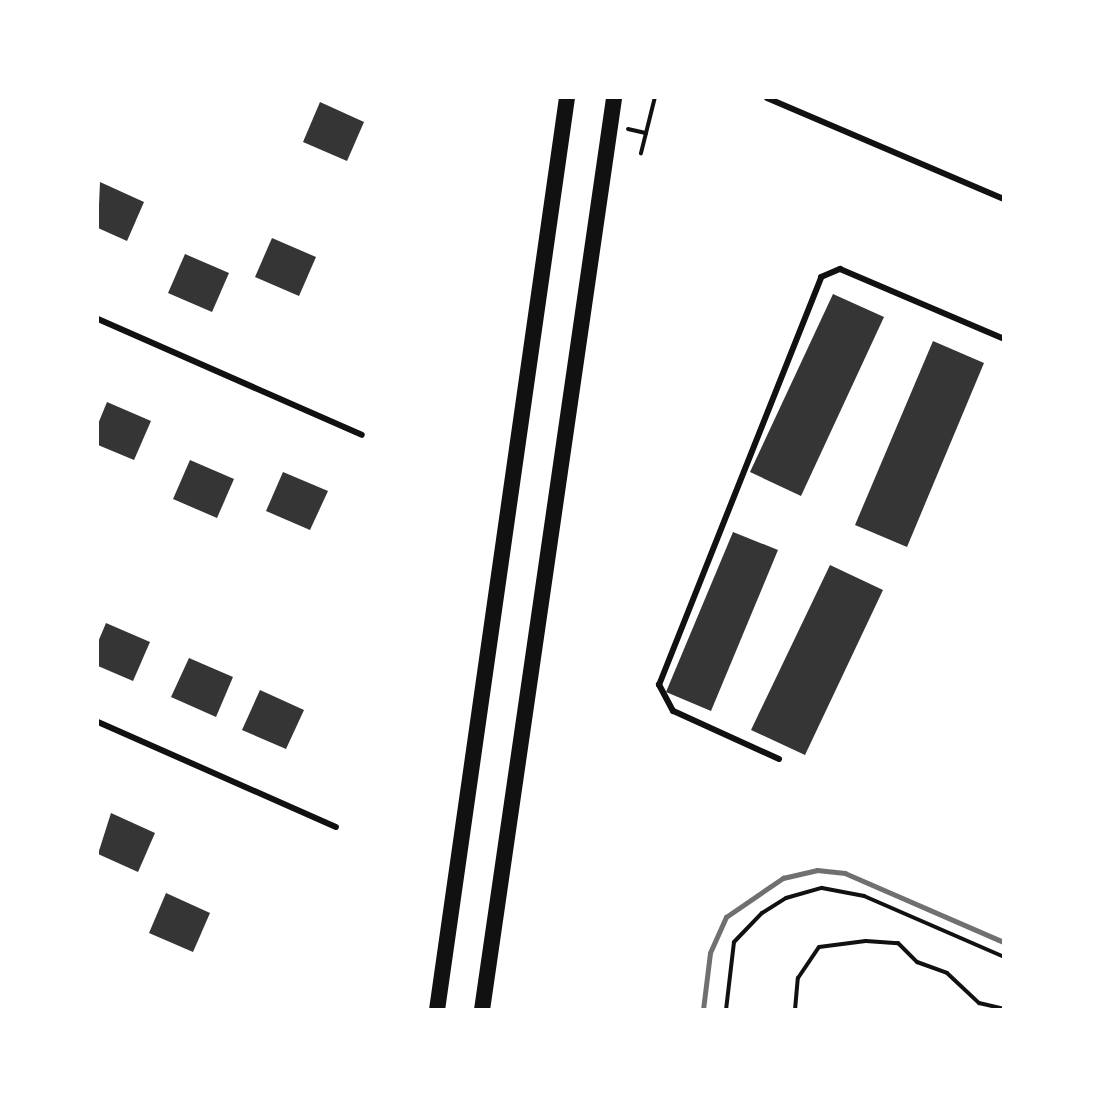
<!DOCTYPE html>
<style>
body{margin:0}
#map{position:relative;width:1101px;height:1107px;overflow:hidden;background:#fff;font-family:Mulish,sans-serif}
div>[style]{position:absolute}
.building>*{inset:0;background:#353535}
.path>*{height:4px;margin:-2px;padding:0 2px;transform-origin:2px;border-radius:2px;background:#111}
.minor>*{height:6px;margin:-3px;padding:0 3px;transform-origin:3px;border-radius:3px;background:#111}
.trunk>*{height:16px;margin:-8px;padding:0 8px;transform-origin:8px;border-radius:8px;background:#111}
.rail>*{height:4.5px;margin:-2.25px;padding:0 2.25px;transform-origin:2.25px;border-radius:2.25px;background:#707070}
span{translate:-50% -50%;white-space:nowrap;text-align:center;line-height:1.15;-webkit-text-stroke:5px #fff;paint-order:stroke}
.frame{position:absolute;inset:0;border:99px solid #fff;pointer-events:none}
</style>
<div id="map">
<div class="building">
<i style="clip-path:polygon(320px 102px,364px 122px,347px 161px,303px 142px)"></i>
<i style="clip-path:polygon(100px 182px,144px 202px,127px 241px,98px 228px)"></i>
<i style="clip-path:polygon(272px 238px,316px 257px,299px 296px,255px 277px)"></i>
<i style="clip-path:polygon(185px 254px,229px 273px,212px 312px,168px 293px)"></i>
<i style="clip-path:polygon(833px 294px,884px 317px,801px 496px,750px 472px)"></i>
<i style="clip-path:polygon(933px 341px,984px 363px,907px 547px,855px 525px)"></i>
<i style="clip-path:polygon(107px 402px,151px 421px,134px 460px,98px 445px,98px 424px)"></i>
<i style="clip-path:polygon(190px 460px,234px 479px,217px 518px,173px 499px)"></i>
<i style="clip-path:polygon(283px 472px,328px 491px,310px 530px,266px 511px)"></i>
<i style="clip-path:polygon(733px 532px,778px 550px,711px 711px,666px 692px)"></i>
<i style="clip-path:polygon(830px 565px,883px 590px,805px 755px,751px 730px)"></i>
<i style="clip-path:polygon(106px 623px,150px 642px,133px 681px,98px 666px,98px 642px)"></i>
<i style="clip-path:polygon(189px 658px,233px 677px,216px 717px,171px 697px)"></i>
<i style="clip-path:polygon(260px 690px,304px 710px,286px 749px,242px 730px)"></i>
<i style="clip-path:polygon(111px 813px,155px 833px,138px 872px,98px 854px)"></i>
<i style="clip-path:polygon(166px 893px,210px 913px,193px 952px,149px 933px)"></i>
</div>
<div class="path">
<i style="left:628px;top:129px;width:18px;rotate:13deg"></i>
<i style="left:646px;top:133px;width:21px;rotate:104deg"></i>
<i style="left:646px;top:133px;width:36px;rotate:-76deg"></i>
<i style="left:726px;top:1010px;width:68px;rotate:-83.3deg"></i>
<i style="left:734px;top:942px;width:40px;rotate:-46deg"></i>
<i style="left:762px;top:913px;width:28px;rotate:-32deg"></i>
<i style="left:786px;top:898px;width:37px;rotate:-16deg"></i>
<i style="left:822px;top:888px;width:43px;rotate:10.8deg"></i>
<i style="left:864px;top:896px;width:153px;rotate:23.5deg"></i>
<i style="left:795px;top:1010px;width:32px;rotate:-85deg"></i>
<i style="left:798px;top:978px;width:37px;rotate:-56deg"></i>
<i style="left:819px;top:947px;width:47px;rotate:-7.3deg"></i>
<i style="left:866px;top:941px;width:32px;rotate:4deg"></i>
<i style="left:898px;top:943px;width:27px;rotate:45deg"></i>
<i style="left:917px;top:962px;width:32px;rotate:20deg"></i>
<i style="left:947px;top:973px;width:44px;rotate:43.2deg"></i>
<i style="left:979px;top:1003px;width:26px;rotate:13deg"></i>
</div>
<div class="minor">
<i style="left:767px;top:98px;width:258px;rotate:23.1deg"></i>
<i style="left:98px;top:319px;width:288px;rotate:23.7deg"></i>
<i style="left:98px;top:722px;width:260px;rotate:23.8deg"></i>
<i style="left:779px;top:759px;width:116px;rotate:-155.6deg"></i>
<i style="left:673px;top:711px;width:30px;rotate:-118deg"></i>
<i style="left:659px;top:685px;width:439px;rotate:-68.3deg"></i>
<i style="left:821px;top:277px;width:21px;rotate:-23deg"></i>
<i style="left:840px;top:269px;width:178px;rotate:23.1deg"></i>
</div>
<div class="trunk">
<i style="left:437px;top:1010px;width:921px;rotate:-81.89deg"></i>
<i style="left:482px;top:1010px;width:922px;rotate:-81.76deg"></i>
</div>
<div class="rail">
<i style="left:703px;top:1010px;width:57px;rotate:-83deg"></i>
<i style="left:710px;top:953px;width:39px;rotate:-66deg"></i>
<i style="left:726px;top:917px;width:69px;rotate:-34.4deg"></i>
<i style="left:783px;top:878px;width:35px;rotate:-13deg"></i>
<i style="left:817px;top:870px;width:28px;rotate:6deg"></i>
<i style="left:845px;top:873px;width:173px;rotate:23.5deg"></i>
</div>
<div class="frame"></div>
</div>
